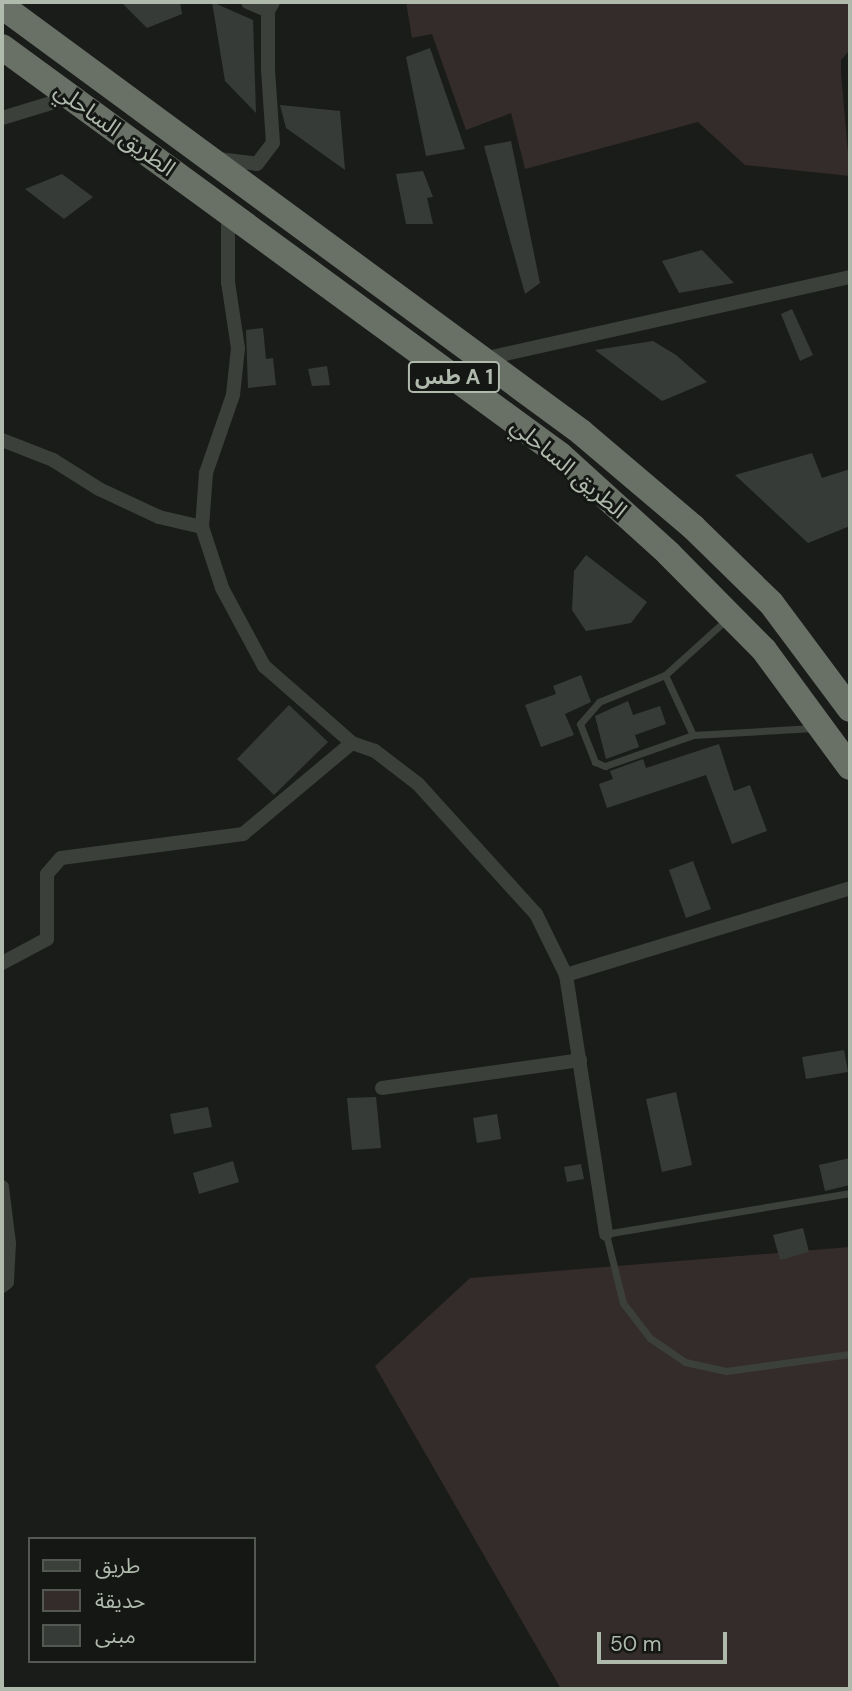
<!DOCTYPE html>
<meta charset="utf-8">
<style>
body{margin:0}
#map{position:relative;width:852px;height:1691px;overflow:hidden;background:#1a1c1a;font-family:"DM Sans","Noto Sans Arabic",sans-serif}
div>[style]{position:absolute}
.green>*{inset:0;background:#342c2a}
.building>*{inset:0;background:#373b37}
.lane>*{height:7px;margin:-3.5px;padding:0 3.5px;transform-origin:3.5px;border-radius:3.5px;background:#3b403b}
.street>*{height:14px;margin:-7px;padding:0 7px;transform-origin:7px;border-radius:7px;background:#3b403b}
.highway>*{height:26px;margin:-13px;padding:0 13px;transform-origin:13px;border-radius:13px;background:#697167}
span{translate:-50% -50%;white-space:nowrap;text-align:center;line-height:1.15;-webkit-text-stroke:6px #151715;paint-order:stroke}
.shield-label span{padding:2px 5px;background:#151715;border:2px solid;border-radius:5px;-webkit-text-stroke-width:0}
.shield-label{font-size:21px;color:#afbaad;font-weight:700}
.street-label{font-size:23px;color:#afbaad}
.frame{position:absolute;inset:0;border:4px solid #afbaad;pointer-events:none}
.legend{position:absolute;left:28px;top:1537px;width:228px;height:126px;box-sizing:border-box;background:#151715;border:2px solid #535852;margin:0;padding:9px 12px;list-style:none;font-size:21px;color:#afbaad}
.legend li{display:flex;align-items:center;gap:14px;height:35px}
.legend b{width:35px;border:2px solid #535852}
.scale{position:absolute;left:597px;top:1632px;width:130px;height:32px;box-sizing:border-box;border:4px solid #afbaad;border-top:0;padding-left:9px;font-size:21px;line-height:24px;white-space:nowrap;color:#afbaad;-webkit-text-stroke:5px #151715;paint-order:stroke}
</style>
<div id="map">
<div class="green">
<i style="clip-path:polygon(406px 2px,850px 2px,850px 50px,841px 60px,841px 73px,850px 176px,745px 165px,698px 122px,525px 169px,511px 113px,466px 130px,432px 34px,412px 38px)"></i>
<i style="clip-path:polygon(850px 1247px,850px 1689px,561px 1689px,375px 1366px,470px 1278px)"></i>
</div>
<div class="building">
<i style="clip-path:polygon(121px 2px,180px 2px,182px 14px,147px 28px)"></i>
<i style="clip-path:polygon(212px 2px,253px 20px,256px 113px,225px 81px)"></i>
<i style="clip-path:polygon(430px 48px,465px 149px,426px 156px,406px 57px)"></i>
<i style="clip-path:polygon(280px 105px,340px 111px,345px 170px,286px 128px)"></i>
<i style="clip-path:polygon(511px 141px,540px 283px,525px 294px,484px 146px)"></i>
<i style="clip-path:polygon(423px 171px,433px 197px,427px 198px,433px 224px,406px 224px,396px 174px)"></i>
<i style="clip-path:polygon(62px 174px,93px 197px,64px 219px,25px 189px)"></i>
<i style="clip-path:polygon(702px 250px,734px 283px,679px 293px,662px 261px)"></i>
<i style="clip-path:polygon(792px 309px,813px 355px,800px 361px,781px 314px)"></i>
<i style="clip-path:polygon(263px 328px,266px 359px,273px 358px,276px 385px,248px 388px,246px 330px)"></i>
<i style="clip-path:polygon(653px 341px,676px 355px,707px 382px,662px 401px,595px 350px)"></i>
<i style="clip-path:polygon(327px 366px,330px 385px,312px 386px,308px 369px)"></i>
<i style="clip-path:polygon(812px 453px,822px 478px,850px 469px,850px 526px,808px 543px,735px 475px)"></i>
<i style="clip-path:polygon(586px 555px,647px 602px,631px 623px,586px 631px,572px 610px,574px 571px)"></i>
<i style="clip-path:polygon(581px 675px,591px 702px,565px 714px,574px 735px,541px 747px,525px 705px,556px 694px,553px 686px)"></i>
<i style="clip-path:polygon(628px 701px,633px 715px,660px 706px,666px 724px,635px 735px,639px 747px,606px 759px,595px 716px)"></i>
<i style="clip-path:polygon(289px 705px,328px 742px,274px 795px,237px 759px)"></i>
<i style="clip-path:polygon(719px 744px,734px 791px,750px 785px,767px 831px,732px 844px,706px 775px,607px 808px,599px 784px,613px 779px,610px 771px,643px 759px,646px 768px)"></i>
<i style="clip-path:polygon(693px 861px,711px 909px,686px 918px,669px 870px)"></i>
<i style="clip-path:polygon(844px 1050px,848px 1072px,806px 1079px,802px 1057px)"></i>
<i style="clip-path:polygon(676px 1092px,692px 1165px,662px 1172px,646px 1099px)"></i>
<i style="clip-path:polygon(376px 1097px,381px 1148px,352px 1150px,347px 1098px)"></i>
<i style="clip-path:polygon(208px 1107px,212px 1127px,174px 1134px,170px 1114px)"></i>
<i style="clip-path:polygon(497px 1114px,501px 1139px,477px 1143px,473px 1118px)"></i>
<i style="clip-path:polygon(850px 1158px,850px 1185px,825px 1191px,819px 1165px)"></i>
<i style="clip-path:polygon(233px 1161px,239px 1182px,199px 1194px,193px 1173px)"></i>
<i style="clip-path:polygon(581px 1164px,584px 1179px,567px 1182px,564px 1167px)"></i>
<i style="clip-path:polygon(803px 1228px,809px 1252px,780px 1260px,773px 1235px)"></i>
</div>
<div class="lane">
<i style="left:727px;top:619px;width:84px;rotate:137.9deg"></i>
<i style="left:665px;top:675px;width:66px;rotate:65deg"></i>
<i style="left:693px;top:735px;width:121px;rotate:-3.3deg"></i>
<i style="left:665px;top:675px;width:71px;rotate:157.8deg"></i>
<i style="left:599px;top:702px;width:29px;rotate:131deg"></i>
<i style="left:580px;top:724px;width:41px;rotate:68.5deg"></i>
<i style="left:595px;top:762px;width:11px;rotate:22deg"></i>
<i style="left:605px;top:766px;width:93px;rotate:-19.4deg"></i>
<i style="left:850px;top:1193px;width:247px;rotate:170.5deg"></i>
<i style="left:606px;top:1234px;width:71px;rotate:76.2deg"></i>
<i style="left:623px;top:1303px;width:44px;rotate:52.4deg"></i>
<i style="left:650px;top:1338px;width:42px;rotate:34.4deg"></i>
<i style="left:685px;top:1362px;width:42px;rotate:12.4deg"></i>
<i style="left:726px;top:1371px;width:125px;rotate:-7.8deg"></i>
</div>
<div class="street">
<i style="left:248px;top:2px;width:22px;rotate:24deg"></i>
<i style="left:2px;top:118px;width:72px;rotate:-16.9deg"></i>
<i style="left:218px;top:159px;width:39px;rotate:7deg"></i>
<i style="left:257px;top:164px;width:26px;rotate:-53deg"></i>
<i style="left:273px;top:143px;width:73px;rotate:-93.9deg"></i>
<i style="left:268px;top:70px;width:59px;rotate:-90deg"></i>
<i style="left:268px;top:11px;width:10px;rotate:-61deg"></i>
<i style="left:228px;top:211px;width:71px;rotate:90deg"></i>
<i style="left:228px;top:282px;width:67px;rotate:81.4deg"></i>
<i style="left:238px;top:348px;width:47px;rotate:96.1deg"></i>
<i style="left:233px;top:395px;width:83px;rotate:109.1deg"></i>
<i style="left:206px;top:473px;width:54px;rotate:94.2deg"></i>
<i style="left:202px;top:527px;width:64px;rotate:71.8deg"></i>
<i style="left:222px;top:588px;width:89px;rotate:61.7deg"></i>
<i style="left:264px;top:666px;width:117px;rotate:41.2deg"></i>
<i style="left:352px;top:743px;width:24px;rotate:19deg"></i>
<i style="left:375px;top:751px;width:54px;rotate:37.5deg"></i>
<i style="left:418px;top:784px;width:176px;rotate:47.8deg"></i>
<i style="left:536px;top:914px;width:68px;rotate:63.8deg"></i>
<i style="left:566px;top:975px;width:262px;rotate:81.2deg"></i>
<i style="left:483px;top:359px;width:376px;rotate:-12.6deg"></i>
<i style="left:2px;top:440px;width:55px;rotate:21.4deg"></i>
<i style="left:53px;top:460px;width:54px;rotate:32.2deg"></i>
<i style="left:99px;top:489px;width:66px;rotate:25deg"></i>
<i style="left:159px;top:517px;width:44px;rotate:13.1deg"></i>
<i style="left:2px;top:963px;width:51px;rotate:-28.1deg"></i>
<i style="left:47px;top:939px;width:65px;rotate:-90deg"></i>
<i style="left:47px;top:874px;width:21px;rotate:-49deg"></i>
<i style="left:61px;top:858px;width:184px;rotate:-7.5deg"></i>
<i style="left:243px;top:834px;width:142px;rotate:-39.9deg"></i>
<i style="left:566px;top:975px;width:297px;rotate:-17deg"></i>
<i style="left:382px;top:1088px;width:200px;rotate:-8deg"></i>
<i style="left:2px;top:1187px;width:56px;rotate:82.9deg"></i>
<i style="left:9px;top:1243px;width:39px;rotate:93deg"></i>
<i style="left:7px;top:1282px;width:6px;rotate:141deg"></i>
</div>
<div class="highway">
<i style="left:2px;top:6px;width:719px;rotate:36.34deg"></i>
<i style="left:581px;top:432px;width:147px;rotate:40.3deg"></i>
<i style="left:693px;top:527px;width:109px;rotate:44.3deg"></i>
<i style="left:771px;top:603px;width:132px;rotate:53.3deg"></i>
<i style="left:2px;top:47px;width:691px;rotate:36.17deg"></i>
<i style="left:560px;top:455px;width:147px;rotate:42.2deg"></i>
<i style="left:669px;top:554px;width:135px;rotate:45.3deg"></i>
<i style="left:764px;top:650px;width:145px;rotate:53.7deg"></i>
</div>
<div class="shield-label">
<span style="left:454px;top:377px">طس A 1</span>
</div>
<div class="street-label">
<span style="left:115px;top:129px;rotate:36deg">الطريق الساحلي</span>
<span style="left:569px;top:468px;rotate:40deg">الطريق الساحلي</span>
</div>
<div class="frame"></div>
<ul class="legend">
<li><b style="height:9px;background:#3b403b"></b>طريق</li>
<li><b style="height:19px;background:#342c2a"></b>حديقة</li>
<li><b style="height:19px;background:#373b37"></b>مبنى</li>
</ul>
<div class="scale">50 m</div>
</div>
